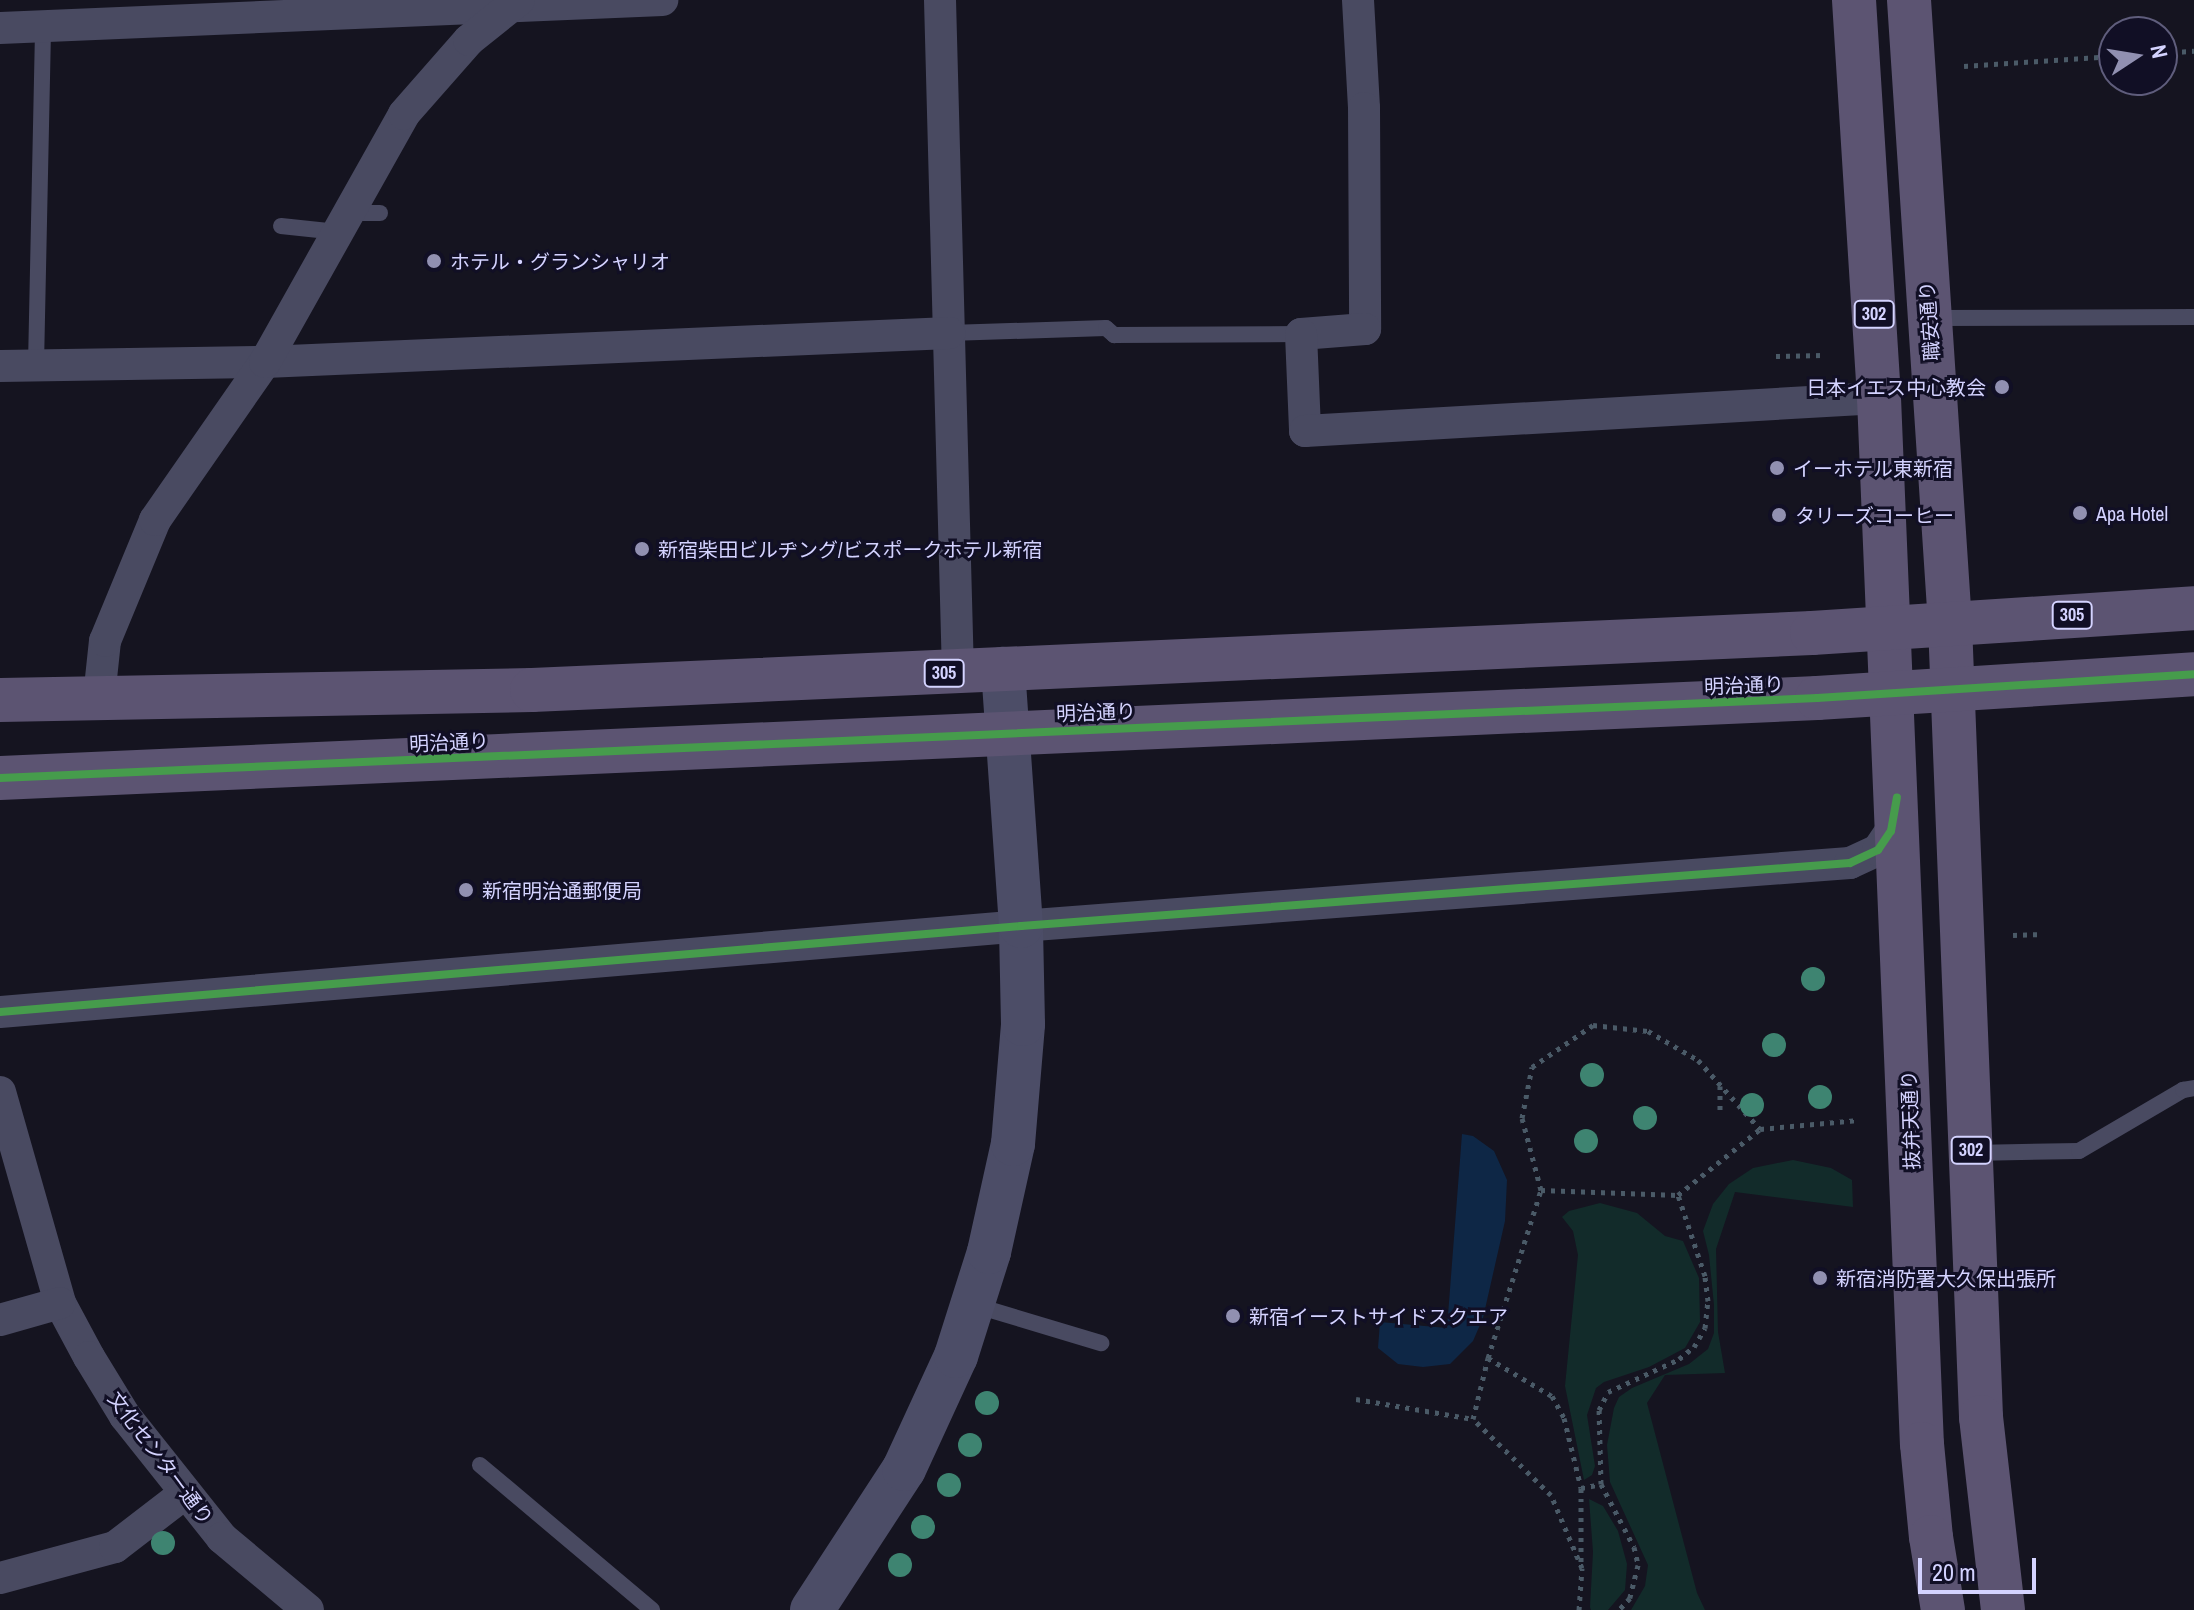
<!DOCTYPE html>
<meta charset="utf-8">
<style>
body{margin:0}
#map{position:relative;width:2194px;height:1610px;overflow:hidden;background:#151420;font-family:"Archivo Narrow","Noto Sans JP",sans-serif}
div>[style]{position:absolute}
.green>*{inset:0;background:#122b2a}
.water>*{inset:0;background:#0e2746}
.path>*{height:5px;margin-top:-2.5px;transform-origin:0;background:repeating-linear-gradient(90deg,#4a5a67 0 4px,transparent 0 10px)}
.lane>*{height:16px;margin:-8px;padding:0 8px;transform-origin:8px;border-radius:8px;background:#494a61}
.street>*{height:32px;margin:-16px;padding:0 16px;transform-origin:16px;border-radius:16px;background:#494a61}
.secondary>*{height:44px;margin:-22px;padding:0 22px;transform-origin:22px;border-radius:22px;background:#4c4d67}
.primary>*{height:44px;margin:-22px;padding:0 22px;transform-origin:22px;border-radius:22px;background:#5c5472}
.cycleway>*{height:8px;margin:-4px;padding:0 4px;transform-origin:4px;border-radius:4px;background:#469c4c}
.trees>*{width:24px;height:24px;margin:-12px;border-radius:50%;background:#3e8471}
.dots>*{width:22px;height:22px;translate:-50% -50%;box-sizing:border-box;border:4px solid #110f25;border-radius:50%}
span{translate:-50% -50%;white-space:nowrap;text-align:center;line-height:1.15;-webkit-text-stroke:6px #110f25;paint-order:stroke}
.shield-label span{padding:2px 6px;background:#110f25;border:2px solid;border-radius:6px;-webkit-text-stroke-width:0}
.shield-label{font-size:18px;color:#d4d3ff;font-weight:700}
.poi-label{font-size:20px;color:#d4d3ff}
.left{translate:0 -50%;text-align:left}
.right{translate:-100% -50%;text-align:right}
.street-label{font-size:20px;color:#d4d3ff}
.north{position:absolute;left:2098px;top:16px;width:80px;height:80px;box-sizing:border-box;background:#110f25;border:2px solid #5f5d7c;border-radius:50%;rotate:78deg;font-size:22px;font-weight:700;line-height:32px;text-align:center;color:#d4d3ff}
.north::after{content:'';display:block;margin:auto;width:28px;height:36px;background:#9190b1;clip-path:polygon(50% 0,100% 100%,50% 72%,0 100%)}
.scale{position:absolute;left:1918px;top:1558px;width:118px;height:36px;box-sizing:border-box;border:4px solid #d4d3ff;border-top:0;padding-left:10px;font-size:24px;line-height:28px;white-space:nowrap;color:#d4d3ff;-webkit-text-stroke:6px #110f25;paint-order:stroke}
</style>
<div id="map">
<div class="green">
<i style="clip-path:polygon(1793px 1160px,1831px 1168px,1852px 1180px,1853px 1207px,1735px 1192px,1716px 1249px,1718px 1332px,1725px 1373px,1665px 1375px,1647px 1403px,1697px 1593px,1705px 1610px,1631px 1610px,1645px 1586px,1648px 1565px,1610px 1482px,1607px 1445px,1614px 1408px,1619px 1397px,1632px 1388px,1689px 1364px,1708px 1349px,1714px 1333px,1714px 1305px,1709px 1255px,1703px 1231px,1713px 1204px,1729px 1184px,1753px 1168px)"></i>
<i style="clip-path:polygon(1600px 1203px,1637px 1213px,1665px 1236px,1683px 1241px,1699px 1278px,1700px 1322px,1685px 1348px,1649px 1367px,1604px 1382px,1596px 1388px,1587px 1415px,1595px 1466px,1592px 1475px,1584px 1480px,1565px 1386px,1578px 1255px,1573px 1231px,1562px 1217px,1569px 1211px)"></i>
<i style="clip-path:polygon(1589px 1499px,1603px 1506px,1618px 1531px,1627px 1564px,1625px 1590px,1608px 1610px,1591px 1610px,1590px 1607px,1593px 1552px)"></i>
</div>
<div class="water">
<i style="clip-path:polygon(1462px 1134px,1473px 1136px,1494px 1151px,1507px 1180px,1505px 1221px,1483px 1318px,1473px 1341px,1450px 1364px,1423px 1367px,1398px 1364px,1378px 1348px,1380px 1322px,1447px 1328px)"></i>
</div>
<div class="path">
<i style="left:2162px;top:53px;width:32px;rotate:-4deg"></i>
<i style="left:1964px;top:66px;width:150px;rotate:-3.8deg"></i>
<i style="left:1776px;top:356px;width:47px;rotate:-1.2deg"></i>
<i style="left:2013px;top:935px;width:25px;rotate:-2deg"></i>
<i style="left:1720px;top:1110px;width:24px;rotate:-90deg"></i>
<i style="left:1541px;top:1190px;width:74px;rotate:-104.8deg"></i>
<i style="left:1522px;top:1118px;width:52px;rotate:-78.9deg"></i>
<i style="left:1532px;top:1067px;width:74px;rotate:-34.5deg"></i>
<i style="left:1593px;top:1025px;width:55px;rotate:6.2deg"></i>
<i style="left:1648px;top:1031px;width:58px;rotate:30.1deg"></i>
<i style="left:1698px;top:1060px;width:93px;rotate:48.1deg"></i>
<i style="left:1488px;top:1358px;width:74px;rotate:30.7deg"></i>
<i style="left:1552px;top:1396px;width:25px;rotate:61deg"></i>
<i style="left:1564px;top:1418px;width:72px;rotate:76.3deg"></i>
<i style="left:1581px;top:1488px;width:76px;rotate:90deg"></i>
<i style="left:1356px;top:1399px;width:119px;rotate:9.7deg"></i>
<i style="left:1601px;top:1484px;width:71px;rotate:62.4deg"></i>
<i style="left:1634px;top:1547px;width:18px;rotate:77deg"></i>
<i style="left:1638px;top:1565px;width:34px;rotate:104deg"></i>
<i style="left:1630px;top:1598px;width:16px;rotate:133deg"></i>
<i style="left:1581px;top:1488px;width:20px;rotate:-11deg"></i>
<i style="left:1601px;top:1484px;width:74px;rotate:-91.5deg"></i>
<i style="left:1599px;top:1410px;width:20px;rotate:-63deg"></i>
<i style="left:1608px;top:1392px;width:78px;rotate:-24.9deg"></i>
<i style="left:1679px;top:1359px;width:19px;rotate:-39deg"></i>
<i style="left:1694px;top:1347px;width:22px;rotate:-60deg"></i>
<i style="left:1705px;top:1328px;width:27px;rotate:-84deg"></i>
<i style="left:1708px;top:1301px;width:25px;rotate:-97deg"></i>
<i style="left:1705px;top:1276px;width:85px;rotate:-108.4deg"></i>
<i style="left:1579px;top:1610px;width:42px;rotate:-85.9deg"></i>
<i style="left:1582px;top:1568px;width:79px;rotate:-113deg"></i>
<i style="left:1551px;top:1495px;width:109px;rotate:-135.7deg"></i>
<i style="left:1473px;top:1419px;width:63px;rotate:-76.2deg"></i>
<i style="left:1488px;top:1358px;width:176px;rotate:-72.5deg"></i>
<i style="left:1541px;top:1190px;width:137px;rotate:2.1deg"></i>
<i style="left:1678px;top:1195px;width:105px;rotate:-38.8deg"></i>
<i style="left:1760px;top:1129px;width:99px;rotate:-5.2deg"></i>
</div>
<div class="lane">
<i style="left:349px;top:213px;width:31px"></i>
<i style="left:281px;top:226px;width:57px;rotate:6deg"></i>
<i style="left:1932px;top:318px;width:262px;rotate:-0.2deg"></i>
<i style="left:949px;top:333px;width:157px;rotate:-1.8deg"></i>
<i style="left:1106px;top:328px;width:11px;rotate:41deg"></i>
<i style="left:1114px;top:335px;width:187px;rotate:-0.3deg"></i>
<i style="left:36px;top:365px;width:337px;rotate:-88.8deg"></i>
<i style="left:1972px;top:1153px;width:107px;rotate:-1.1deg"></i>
<i style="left:2079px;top:1151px;width:121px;rotate:-30.4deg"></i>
<i style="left:2183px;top:1090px;width:11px;rotate:-10deg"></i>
<i style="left:974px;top:1305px;width:133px;rotate:16.7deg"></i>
<i style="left:480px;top:1465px;width:225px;rotate:40.1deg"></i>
</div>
<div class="street">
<i style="left:940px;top:0;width:672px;rotate:88.47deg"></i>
<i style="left:1358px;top:0;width:108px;rotate:86.8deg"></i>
<i style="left:1364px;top:108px;width:221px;rotate:89.7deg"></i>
<i style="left:1365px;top:329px;width:64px;rotate:175.5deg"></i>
<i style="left:1301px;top:334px;width:97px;rotate:87.6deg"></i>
<i style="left:1305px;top:431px;width:575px;rotate:-3.29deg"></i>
<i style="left:0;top:28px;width:663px;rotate:-2.42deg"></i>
<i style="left:0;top:366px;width:265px;rotate:-0.9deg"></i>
<i style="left:265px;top:362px;width:685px;rotate:-2.43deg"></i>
<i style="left:99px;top:697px;width:56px;rotate:-83.9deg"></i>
<i style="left:105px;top:641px;width:131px;rotate:-67.5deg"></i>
<i style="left:155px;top:520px;width:193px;rotate:-55.2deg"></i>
<i style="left:265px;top:362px;width:284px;rotate:-60.7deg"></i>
<i style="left:404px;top:114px;width:98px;rotate:-48.7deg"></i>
<i style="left:469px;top:40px;width:64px;rotate:-38.7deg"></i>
<i style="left:0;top:1012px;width:1025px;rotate:-4.81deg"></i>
<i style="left:1021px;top:926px;width:831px;rotate:-4.35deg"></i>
<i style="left:1850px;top:863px;width:31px;rotate:-25deg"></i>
<i style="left:1878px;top:850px;width:23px;rotate:-56deg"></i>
<i style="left:1891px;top:831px;width:18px;rotate:-77deg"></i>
<i style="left:0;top:1092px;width:219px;rotate:74.1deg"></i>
<i style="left:60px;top:1303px;width:61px;rotate:61.8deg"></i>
<i style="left:89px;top:1357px;width:69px;rotate:58.6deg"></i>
<i style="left:125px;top:1416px;width:156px;rotate:51.5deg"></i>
<i style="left:222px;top:1538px;width:112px;rotate:39.9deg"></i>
<i style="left:0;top:1320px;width:62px;rotate:-15.8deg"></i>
<i style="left:0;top:1578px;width:119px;rotate:-15.1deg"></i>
<i style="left:115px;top:1547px;width:87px;rotate:-37.5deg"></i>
</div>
<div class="secondary">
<i style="left:812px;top:1610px;width:168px;rotate:-56.9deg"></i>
<i style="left:904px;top:1469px;width:124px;rotate:-65.3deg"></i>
<i style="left:956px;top:1356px;width:109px;rotate:-72.4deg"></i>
<i style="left:989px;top:1252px;width:111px;rotate:-77.5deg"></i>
<i style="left:1013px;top:1144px;width:120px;rotate:-85.2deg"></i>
<i style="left:1023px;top:1024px;width:98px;rotate:-91.2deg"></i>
<i style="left:1021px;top:926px;width:258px;rotate:-94deg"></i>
</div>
<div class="primary">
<i style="left:1854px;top:0;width:399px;rotate:86.4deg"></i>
<i style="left:1879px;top:398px;width:1047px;rotate:87.65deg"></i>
<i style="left:1922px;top:1444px;width:93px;rotate:84.5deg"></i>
<i style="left:1931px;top:1537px;width:74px;rotate:80.7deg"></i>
<i style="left:1909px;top:0;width:625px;rotate:86.24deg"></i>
<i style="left:1950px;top:624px;width:794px;rotate:87.76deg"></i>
<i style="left:1981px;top:1417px;width:194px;rotate:83.5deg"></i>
<i style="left:0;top:700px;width:532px;rotate:-1.08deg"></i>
<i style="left:532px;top:690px;width:1281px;rotate:-2.55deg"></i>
<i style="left:1812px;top:633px;width:383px;rotate:-3.7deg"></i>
<i style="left:0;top:778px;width:1819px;rotate:-2.52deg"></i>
<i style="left:1817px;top:698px;width:378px;rotate:-3.6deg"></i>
</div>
<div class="cycleway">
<i style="left:0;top:778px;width:1819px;rotate:-2.52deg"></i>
<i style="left:1817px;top:698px;width:378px;rotate:-3.6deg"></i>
<i style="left:0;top:1012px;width:1025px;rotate:-4.81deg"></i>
<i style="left:1021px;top:926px;width:831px;rotate:-4.35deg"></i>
<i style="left:1850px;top:863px;width:31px;rotate:-25deg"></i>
<i style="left:1878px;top:850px;width:23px;rotate:-56deg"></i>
<i style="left:1891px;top:831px;width:34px;rotate:-80deg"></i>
</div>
<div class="trees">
<i style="left:1813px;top:979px"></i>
<i style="left:1774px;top:1045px"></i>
<i style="left:1592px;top:1075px"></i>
<i style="left:1820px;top:1097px"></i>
<i style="left:1752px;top:1105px"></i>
<i style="left:1645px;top:1118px"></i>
<i style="left:1586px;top:1141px"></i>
<i style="left:987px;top:1403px"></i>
<i style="left:970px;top:1445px"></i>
<i style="left:949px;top:1485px"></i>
<i style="left:923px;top:1527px"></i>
<i style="left:163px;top:1543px"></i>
<i style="left:900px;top:1565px"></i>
</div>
<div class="dots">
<i style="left:434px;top:261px;background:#9190b1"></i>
<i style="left:2002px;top:387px;background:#9190b1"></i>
<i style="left:1777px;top:468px;background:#9190b1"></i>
<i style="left:2080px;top:513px;background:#9190b1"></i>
<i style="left:1779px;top:515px;background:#9190b1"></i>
<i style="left:642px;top:549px;background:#9190b1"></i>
<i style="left:466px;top:890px;background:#9190b1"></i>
<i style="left:1820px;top:1278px;background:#9190b1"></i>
<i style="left:1233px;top:1316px;background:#9190b1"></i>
</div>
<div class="shield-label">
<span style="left:1874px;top:314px">302</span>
<span style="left:2072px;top:615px">305</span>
<span style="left:944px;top:673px">305</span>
<span style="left:1971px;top:1150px">302</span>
</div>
<div class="poi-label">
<span class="left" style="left:450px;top:261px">ホテル・グランシャリオ</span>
<span class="right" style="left:1986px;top:387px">日本イエス中心教会</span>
<span class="left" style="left:1793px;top:468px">イーホテル東新宿</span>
<span class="left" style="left:2096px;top:513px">Apa Hotel</span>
<span class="left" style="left:1795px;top:515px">タリーズコーヒー</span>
<span class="left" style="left:658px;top:549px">新宿柴田ビルヂング/ビスポークホテル新宿</span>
<span class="left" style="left:482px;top:890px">新宿明治通郵便局</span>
<span class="left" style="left:1836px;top:1278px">新宿消防署大久保出張所</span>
<span class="left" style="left:1249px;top:1316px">新宿イーストサイドスクエア</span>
</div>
<div class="street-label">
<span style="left:1929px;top:321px;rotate:-94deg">職安通り</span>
<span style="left:1744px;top:685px;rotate:-2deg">明治通り</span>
<span style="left:1096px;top:712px;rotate:-2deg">明治通り</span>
<span style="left:449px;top:742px;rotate:-3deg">明治通り</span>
<span style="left:1910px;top:1120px;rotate:-92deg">抜弁天通り</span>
<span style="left:161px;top:1458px;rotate:53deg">文化センター通り</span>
</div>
<div class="north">N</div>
<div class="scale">20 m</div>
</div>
